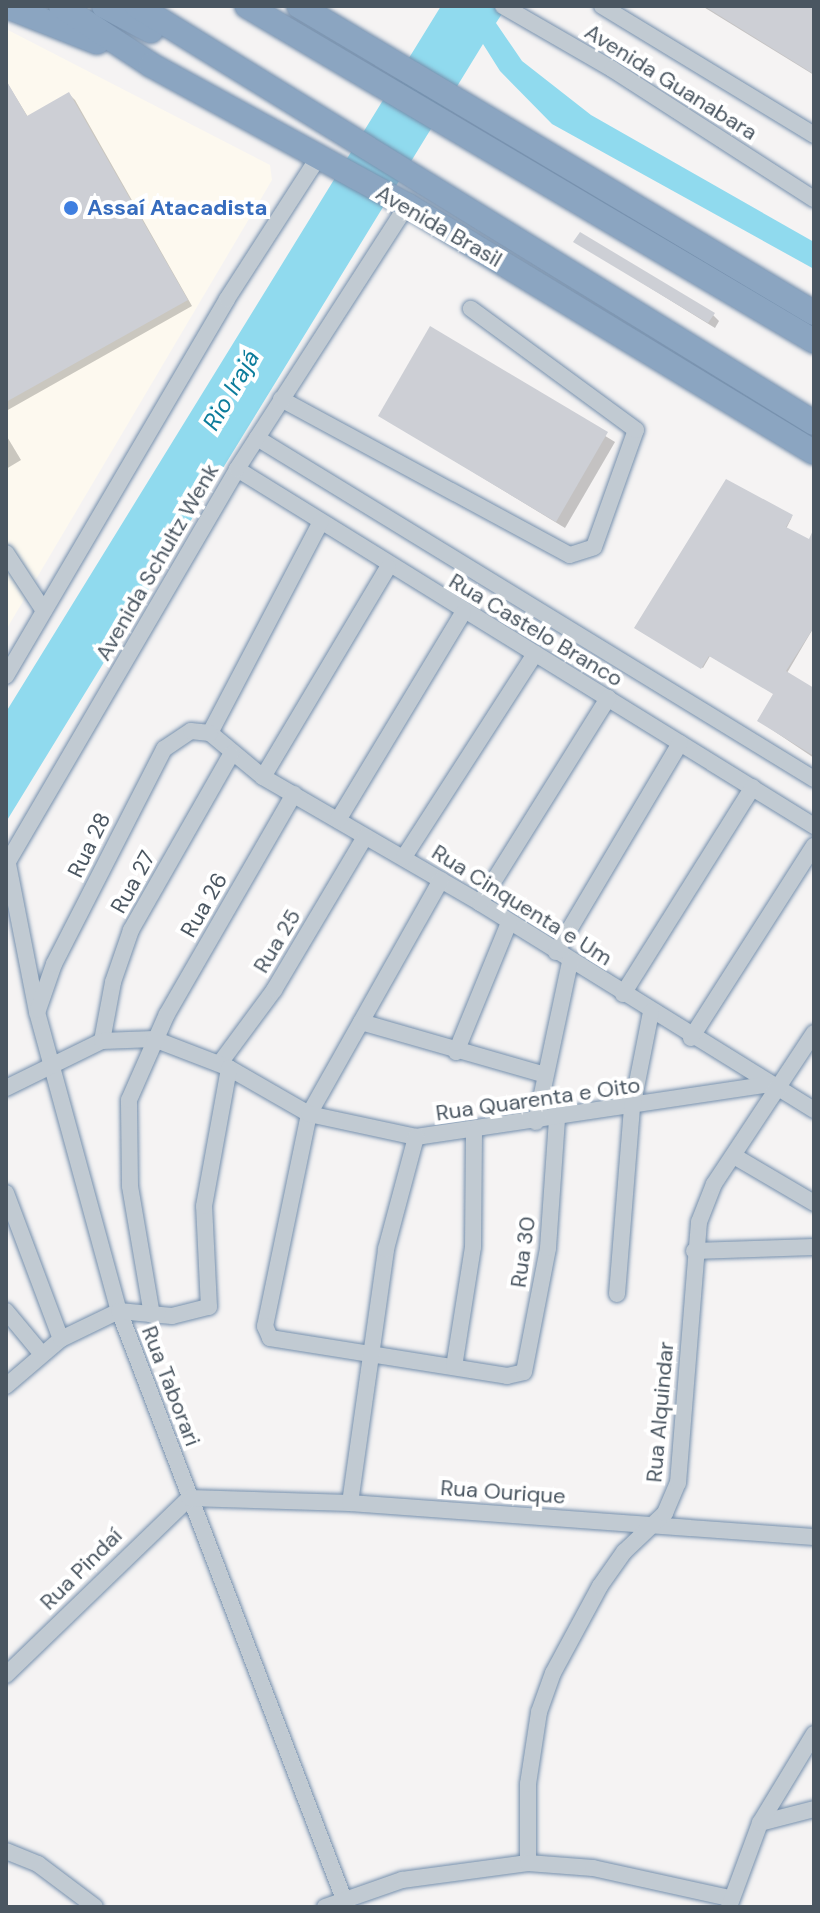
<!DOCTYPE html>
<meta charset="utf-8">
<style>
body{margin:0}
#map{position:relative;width:820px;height:1913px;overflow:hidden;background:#f5f3f3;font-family:"DM Sans",sans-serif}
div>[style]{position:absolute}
.commercial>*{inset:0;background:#fdf9ef}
.water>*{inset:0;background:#90daee}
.shadow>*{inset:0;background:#0003}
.building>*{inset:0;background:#cdcfd5}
.roads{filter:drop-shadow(0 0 2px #7690ad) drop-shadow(0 0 2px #7690ad)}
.minor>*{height:16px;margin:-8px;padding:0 8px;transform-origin:8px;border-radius:8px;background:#c1cad2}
.highway>*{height:24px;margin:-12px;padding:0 12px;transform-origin:12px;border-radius:12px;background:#8ba5c1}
.dots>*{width:22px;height:22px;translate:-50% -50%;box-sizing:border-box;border:4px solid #fff;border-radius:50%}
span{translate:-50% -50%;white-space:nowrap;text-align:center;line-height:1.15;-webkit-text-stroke:8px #fff;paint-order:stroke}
.street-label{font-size:22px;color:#4a5661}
.shop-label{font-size:22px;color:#366cbe;font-weight:700}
.left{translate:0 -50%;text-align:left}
.water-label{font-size:24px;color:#0c7c9b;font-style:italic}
.frame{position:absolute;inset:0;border:8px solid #4a5661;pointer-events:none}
</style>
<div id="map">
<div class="commercial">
<i style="clip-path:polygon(6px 29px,270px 165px,272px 180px,6px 630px)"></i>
</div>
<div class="water">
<i style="clip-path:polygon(441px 6px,507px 6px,496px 23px,522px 61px,591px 115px,814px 242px,814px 269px,552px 124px,500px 71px,483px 44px,6px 822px,6px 712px)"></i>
</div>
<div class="shadow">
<i style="clip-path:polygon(702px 6px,814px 6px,814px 75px)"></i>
<i style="clip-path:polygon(6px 81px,28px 117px,69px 94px,75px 100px,192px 306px,6px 411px)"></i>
<i style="clip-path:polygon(576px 242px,713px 315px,719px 321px,715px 328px)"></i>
<i style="clip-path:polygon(431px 329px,615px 442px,565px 528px,381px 416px)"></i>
<i style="clip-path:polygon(6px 435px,21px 460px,6px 469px)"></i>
<i style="clip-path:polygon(792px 517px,786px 529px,810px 542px,814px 534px,814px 627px,787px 673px,814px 690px,814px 758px,759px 721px,775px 694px,710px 656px,703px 668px,637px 629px)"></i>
</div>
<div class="building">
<i style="clip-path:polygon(704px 6px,814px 6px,812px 73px)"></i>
<i style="clip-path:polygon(6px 80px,27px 116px,69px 92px,188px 300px,6px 402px)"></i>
<i style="clip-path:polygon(580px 232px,715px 313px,708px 323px,573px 242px)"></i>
<i style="clip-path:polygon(430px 326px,608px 432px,556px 522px,378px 416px)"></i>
<i style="clip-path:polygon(726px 479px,793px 515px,786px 527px,809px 539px,814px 528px,814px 627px,786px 671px,814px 688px,814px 756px,757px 721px,773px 694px,709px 656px,701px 669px,634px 628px)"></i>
</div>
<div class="roads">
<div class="minor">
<i style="left:503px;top:6px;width:126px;rotate:30deg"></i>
<i style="left:612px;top:69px;width:240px;rotate:32.8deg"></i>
<i style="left:602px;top:6px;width:248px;rotate:31.3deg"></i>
<i style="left:281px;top:399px;width:328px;rotate:28.4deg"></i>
<i style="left:570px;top:555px;width:25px;rotate:-18deg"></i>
<i style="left:594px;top:547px;width:124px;rotate:-70.3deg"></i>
<i style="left:636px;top:430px;width:205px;rotate:-143.7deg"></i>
<i style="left:257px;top:438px;width:653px;rotate:31.48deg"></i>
<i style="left:237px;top:469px;width:679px;rotate:31.75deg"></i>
<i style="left:6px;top:553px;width:69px;rotate:56.8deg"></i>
<i style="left:6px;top:676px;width:437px;rotate:-59.6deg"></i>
<i style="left:227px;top:299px;width:168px;rotate:-57.2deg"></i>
<i style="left:210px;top:733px;width:69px;rotate:39.7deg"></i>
<i style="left:263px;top:777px;width:251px;rotate:30.1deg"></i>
<i style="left:480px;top:903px;width:393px;rotate:31.8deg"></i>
<i style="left:210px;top:733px;width:238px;rotate:-62.3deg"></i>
<i style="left:263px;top:777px;width:244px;rotate:-59.2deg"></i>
<i style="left:338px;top:820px;width:242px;rotate:-58.9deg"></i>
<i style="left:404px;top:857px;width:242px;rotate:-57.2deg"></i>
<i style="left:8px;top:864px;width:151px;rotate:78.9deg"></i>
<i style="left:37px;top:1012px;width:310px;rotate:74.7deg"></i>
<i style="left:119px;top:1311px;width:638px;rotate:69.07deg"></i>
<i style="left:6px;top:865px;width:458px;rotate:-59.7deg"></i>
<i style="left:237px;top:469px;width:314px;rotate:-57.2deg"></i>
<i style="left:441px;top:880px;width:269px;rotate:119.4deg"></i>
<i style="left:309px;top:1114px;width:217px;rotate:101.7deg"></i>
<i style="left:265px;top:1326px;width:13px;rotate:67deg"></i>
<i style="left:270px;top:1338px;width:240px;rotate:9.1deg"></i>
<i style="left:507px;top:1376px;width:17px;rotate:-13deg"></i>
<i style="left:524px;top:1372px;width:126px;rotate:-79deg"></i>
<i style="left:548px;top:1248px;width:130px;rotate:-86deg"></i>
<i style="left:480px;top:903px;width:242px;rotate:-58deg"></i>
<i style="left:556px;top:952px;width:243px;rotate:-59.3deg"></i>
<i style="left:623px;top:994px;width:244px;rotate:-57.9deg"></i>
<i style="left:38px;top:1010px;width:49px;rotate:-70.8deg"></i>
<i style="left:54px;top:964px;width:242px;rotate:-62.9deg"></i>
<i style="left:164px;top:749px;width:32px;rotate:-34deg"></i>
<i style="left:191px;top:731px;width:19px;rotate:6deg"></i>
<i style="left:361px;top:1022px;width:188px;rotate:16deg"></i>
<i style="left:691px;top:1038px;width:228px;rotate:-57.4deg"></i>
<i style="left:102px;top:1041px;width:60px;rotate:-79.4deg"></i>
<i style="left:113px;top:982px;width:55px;rotate:-70.9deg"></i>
<i style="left:131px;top:930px;width:202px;rotate:-60.3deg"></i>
<i style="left:456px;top:1052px;width:139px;rotate:-67.7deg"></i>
<i style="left:220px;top:1063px;width:91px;rotate:-53.5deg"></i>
<i style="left:274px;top:990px;width:178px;rotate:-59.3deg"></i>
<i style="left:6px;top:1088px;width:107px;rotate:-26.1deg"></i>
<i style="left:102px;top:1041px;width:52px;rotate:-2.2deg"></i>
<i style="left:154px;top:1039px;width:80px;rotate:21.1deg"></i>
<i style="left:229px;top:1068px;width:92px;rotate:29.9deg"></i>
<i style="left:309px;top:1114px;width:109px;rotate:12.1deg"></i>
<i style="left:416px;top:1137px;width:358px;rotate:-8.5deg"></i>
<i style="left:536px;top:1122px;width:164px;rotate:-78deg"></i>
<i style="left:734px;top:1156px;width:93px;rotate:30.4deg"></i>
<i style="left:6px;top:1193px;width:156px;rotate:69.4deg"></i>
<i style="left:694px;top:1251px;width:120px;rotate:-1.9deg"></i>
<i style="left:617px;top:1294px;width:187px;rotate:-85.4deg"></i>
<i style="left:632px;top:1108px;width:98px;rotate:-78.8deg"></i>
<i style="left:6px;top:1311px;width:55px;rotate:50.2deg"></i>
<i style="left:152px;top:1315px;width:131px;rotate:-99.7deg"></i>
<i style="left:130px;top:1186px;width:86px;rotate:-90.7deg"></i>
<i style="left:129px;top:1100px;width:94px;rotate:-66.2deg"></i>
<i style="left:167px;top:1014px;width:254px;rotate:-60deg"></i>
<i style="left:454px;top:1367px;width:121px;rotate:-81deg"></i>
<i style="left:473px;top:1247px;width:115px;rotate:-89.5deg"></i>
<i style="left:6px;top:1386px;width:72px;rotate:-40.5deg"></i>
<i style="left:61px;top:1339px;width:64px;rotate:-25.8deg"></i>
<i style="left:119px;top:1311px;width:53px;rotate:5.4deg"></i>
<i style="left:172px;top:1316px;width:38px;rotate:-14deg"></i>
<i style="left:209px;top:1307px;width:101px;rotate:-92.8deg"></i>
<i style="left:204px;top:1206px;width:140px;rotate:-79.7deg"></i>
<i style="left:350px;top:1503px;width:257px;rotate:-81.9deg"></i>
<i style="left:386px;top:1249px;width:116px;rotate:-75deg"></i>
<i style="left:6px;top:1675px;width:255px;rotate:-44deg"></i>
<i style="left:189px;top:1498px;width:161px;rotate:1.8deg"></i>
<i style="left:350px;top:1503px;width:465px;rotate:4.2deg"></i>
<i style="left:760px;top:1823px;width:56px;rotate:-14.5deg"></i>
<i style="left:6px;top:1851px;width:35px;rotate:22deg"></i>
<i style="left:38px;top:1864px;width:71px;rotate:37deg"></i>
<i style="left:528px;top:1863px;width:79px;rotate:-90deg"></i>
<i style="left:528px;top:1784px;width:73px;rotate:-81.3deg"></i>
<i style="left:539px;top:1712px;width:41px;rotate:-70.3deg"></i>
<i style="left:553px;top:1673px;width:99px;rotate:-61.6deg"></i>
<i style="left:600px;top:1586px;width:42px;rotate:-54.8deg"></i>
<i style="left:624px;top:1552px;width:57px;rotate:-43.6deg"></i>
<i style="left:665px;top:1513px;width:33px;rotate:-67deg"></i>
<i style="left:678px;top:1483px;width:262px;rotate:-85.4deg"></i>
<i style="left:699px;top:1222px;width:41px;rotate:-68.5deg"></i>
<i style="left:714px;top:1184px;width:181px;rotate:-56.5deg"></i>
<i style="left:325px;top:1907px;width:82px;rotate:-19.3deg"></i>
<i style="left:402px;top:1880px;width:127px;rotate:-7.7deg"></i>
<i style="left:528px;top:1863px;width:65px;rotate:4.4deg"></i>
<i style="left:593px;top:1868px;width:140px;rotate:12.4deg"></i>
<i style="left:729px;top:1907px;width:90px;rotate:-69.7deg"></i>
<i style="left:760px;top:1823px;width:104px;rotate:-58.8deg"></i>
</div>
<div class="highway">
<i style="left:6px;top:6px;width:98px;rotate:21.6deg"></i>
<i style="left:61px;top:6px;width:108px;rotate:33.2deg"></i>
<i style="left:151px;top:65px;width:292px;rotate:28.7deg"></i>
<i style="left:407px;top:205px;width:476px;rotate:31.3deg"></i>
<i style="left:104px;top:6px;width:53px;rotate:28deg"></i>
<i style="left:137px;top:6px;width:795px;rotate:31.63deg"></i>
<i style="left:247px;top:6px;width:659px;rotate:30.58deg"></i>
<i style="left:299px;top:6px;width:600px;rotate:30.8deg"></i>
</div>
</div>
<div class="dots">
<i style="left:71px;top:208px;background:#3f7fe0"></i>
</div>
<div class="street-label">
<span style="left:671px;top:82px;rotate:32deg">Avenida Guanabara</span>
<span style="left:439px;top:226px;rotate:30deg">Avenida Brasil</span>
<span style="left:157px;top:562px;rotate:-60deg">Avenida Schultz Wenk</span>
<span style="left:536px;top:630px;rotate:31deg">Rua Castelo Branco</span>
<span style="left:89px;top:845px;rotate:-64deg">Rua 28</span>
<span style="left:133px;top:882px;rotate:-61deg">Rua 27</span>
<span style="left:204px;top:905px;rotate:-60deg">Rua 26</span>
<span style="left:522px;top:905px;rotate:32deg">Rua Cinquenta e Um</span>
<span style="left:277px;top:941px;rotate:-59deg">Rua 25</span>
<span style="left:538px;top:1099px;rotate:-8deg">Rua Quarenta e Oito</span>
<span style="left:523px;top:1252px;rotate:-82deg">Rua 30</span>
<span style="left:171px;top:1386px;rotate:69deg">Rua Taborari</span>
<span style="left:660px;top:1412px;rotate:-85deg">Rua Alquindar</span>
<span style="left:503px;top:1492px;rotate:4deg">Rua Ourique</span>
<span style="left:81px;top:1569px;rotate:-45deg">Rua Pindaí</span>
</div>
<div class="shop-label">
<span class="left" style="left:87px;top:208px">Assaí Atacadista</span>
</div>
<div class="water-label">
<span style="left:231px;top:390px;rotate:-60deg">Rio Irajá</span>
</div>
<div class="frame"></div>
</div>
